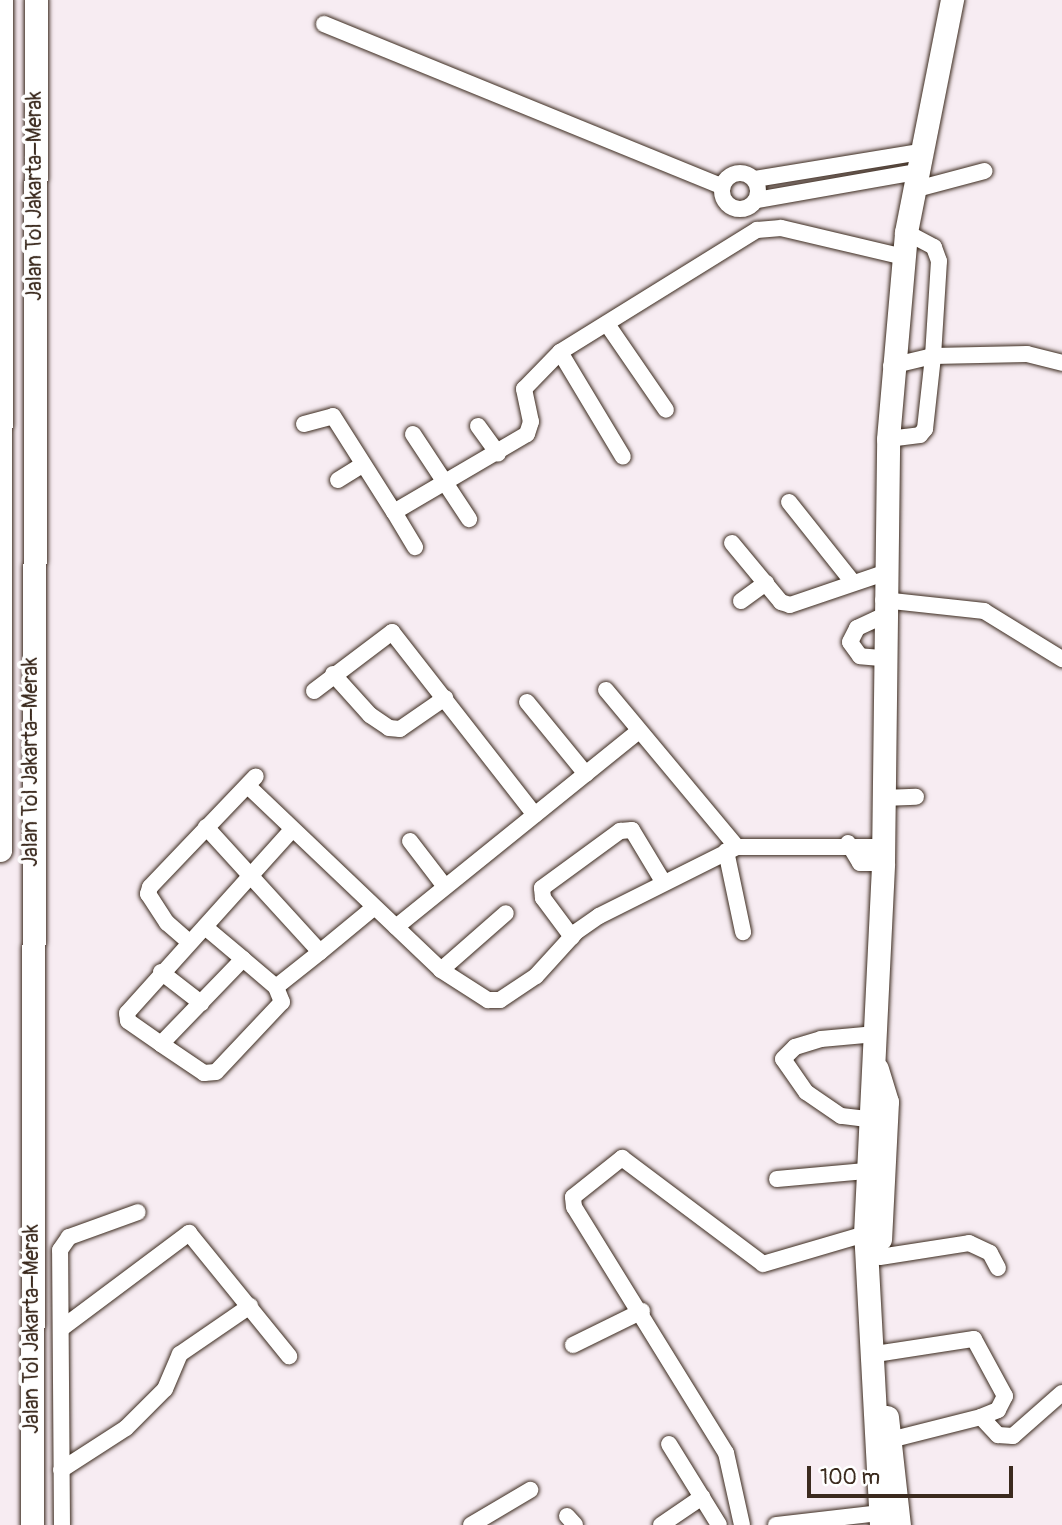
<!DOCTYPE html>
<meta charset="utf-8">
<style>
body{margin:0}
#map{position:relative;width:1062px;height:1525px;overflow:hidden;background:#f7ecf2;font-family:Pangolin,sans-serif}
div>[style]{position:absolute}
.roads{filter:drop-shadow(0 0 2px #3b2a1e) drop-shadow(0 0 2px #3b2a1e)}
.minor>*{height:16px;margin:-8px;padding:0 8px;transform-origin:8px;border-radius:8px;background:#fff}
.minor>.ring{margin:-8px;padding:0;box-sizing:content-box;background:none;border:16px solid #fff;border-radius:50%}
.highway>*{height:23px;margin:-11.5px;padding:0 11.5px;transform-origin:11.5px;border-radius:11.5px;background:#fff}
span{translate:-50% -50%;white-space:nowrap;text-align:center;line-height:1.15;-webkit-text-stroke:7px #fff;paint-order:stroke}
.street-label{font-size:21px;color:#3b2a1e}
.scale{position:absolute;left:807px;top:1466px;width:206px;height:32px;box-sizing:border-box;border:4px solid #3b2a1e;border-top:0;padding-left:9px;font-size:21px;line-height:24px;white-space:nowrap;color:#3b2a1e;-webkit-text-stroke:5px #fff;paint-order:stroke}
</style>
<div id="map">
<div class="roads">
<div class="minor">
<i style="left:324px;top:24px;width:429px;rotate:22.2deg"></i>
<i class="ring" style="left:722px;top:173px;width:20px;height:20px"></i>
<i style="left:755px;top:179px;width:167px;rotate:-9.3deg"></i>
<i style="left:913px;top:190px;width:74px;rotate:-14.8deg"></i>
<i style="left:757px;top:200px;width:161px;rotate:-10deg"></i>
<i style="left:607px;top:324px;width:104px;rotate:55.5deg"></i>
<i style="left:560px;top:352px;width:122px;rotate:59deg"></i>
<i style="left:891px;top:366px;width:43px;rotate:-13.4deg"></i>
<i style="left:933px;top:356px;width:95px;rotate:-86.4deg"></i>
<i style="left:939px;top:261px;width:15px;rotate:-110deg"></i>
<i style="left:934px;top:247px;width:32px;rotate:-152deg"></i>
<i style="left:304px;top:424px;width:30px;rotate:-15deg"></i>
<i style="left:333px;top:416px;width:114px;rotate:57.6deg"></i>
<i style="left:394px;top:512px;width:154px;rotate:-30.4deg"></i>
<i style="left:527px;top:434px;width:13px;rotate:-72deg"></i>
<i style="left:531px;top:422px;width:34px;rotate:-102deg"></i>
<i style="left:524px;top:389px;width:52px;rotate:-45.8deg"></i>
<i style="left:560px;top:352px;width:232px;rotate:-31.8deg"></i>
<i style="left:757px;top:230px;width:24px;rotate:-5deg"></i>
<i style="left:781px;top:228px;width:126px;rotate:13.3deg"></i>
<i style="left:478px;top:426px;width:34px;rotate:54deg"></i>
<i style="left:413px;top:434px;width:102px;rotate:56.6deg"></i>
<i style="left:888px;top:439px;width:32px;rotate:-7deg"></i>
<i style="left:920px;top:435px;width:8px;rotate:-50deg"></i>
<i style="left:925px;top:429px;width:73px;rotate:-83.7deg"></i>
<i style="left:933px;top:356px;width:94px;rotate:-1.2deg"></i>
<i style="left:1027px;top:354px;width:36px;rotate:14deg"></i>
<i style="left:338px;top:480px;width:28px;rotate:-32deg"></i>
<i style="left:789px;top:502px;width:100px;rotate:51.5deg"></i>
<i style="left:394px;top:512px;width:41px;rotate:59deg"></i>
<i style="left:732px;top:543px;width:77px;rotate:50.3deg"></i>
<i style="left:781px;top:602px;width:9px;rotate:18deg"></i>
<i style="left:790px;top:605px;width:99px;rotate:-18.8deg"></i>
<i style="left:883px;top:600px;width:102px;rotate:6.2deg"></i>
<i style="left:984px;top:611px;width:92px;rotate:31.6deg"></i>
<i style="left:741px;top:601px;width:31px;rotate:-36deg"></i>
<i style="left:881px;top:658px;width:21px;rotate:-175deg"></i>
<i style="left:860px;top:656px;width:17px;rotate:-126deg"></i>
<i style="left:850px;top:642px;width:16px;rotate:-63deg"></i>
<i style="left:857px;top:628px;width:29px;rotate:-25deg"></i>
<i style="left:333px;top:674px;width:55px;rotate:47.9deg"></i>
<i style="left:370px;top:715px;width:23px;rotate:34deg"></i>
<i style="left:389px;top:728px;width:11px;rotate:5deg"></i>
<i style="left:400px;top:729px;width:55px;rotate:-34.6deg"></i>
<i style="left:606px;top:690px;width:204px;rotate:50.2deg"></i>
<i style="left:314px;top:691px;width:98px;rotate:-37.1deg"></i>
<i style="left:392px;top:632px;width:232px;rotate:52deg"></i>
<i style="left:527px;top:702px;width:93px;rotate:50.7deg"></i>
<i style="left:249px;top:787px;width:265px;rotate:43.6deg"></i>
<i style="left:441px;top:970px;width:56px;rotate:32.6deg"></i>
<i style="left:488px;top:1000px;width:12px"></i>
<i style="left:500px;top:1000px;width:43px;rotate:-33.7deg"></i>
<i style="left:536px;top:976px;width:59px;rotate:-47.7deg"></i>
<i style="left:576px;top:932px;width:28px;rotate:-35deg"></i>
<i style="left:599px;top:916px;width:154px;rotate:-26.6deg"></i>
<i style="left:737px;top:847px;width:146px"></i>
<i style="left:883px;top:798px;width:33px;rotate:-2deg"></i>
<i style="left:206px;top:827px;width:169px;rotate:47.6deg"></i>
<i style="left:320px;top:952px;width:67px;rotate:-39.6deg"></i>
<i style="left:410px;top:841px;width:54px;rotate:52.5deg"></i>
<i style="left:848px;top:843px;width:23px;rotate:59deg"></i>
<i style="left:860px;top:863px;width:23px"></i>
<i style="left:726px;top:851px;width:83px;rotate:78.1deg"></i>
<i style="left:205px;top:927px;width:50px;rotate:40.1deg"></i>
<i style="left:243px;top:959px;width:118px;rotate:134deg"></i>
<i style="left:161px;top:1044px;width:40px;rotate:-145.1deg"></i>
<i style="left:128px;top:1021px;width:8px;rotate:-97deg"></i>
<i style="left:127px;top:1013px;width:246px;rotate:-48deg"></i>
<i style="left:396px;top:927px;width:312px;rotate:-38.9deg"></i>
<i style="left:572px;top:937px;width:49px;rotate:-126.6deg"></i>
<i style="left:543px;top:898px;width:10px;rotate:-96deg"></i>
<i style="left:542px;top:888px;width:97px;rotate:-36.2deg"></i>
<i style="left:620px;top:831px;width:12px;rotate:-5deg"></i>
<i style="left:632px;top:830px;width:58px;rotate:59deg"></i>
<i style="left:188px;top:941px;width:28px;rotate:-139deg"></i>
<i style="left:167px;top:923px;width:35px;rotate:-123deg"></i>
<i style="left:148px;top:894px;width:7px;rotate:-74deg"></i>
<i style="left:150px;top:887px;width:153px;rotate:-46.3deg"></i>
<i style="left:243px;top:959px;width:43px;rotate:40.3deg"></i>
<i style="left:276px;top:987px;width:56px;rotate:-38.5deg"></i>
<i style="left:441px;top:970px;width:86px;rotate:-41.2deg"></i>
<i style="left:161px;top:972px;width:51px;rotate:37.8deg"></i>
<i style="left:161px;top:1044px;width:52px;rotate:34deg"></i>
<i style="left:204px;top:1073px;width:12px;rotate:-5deg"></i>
<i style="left:216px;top:1072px;width:96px;rotate:-46.7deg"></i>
<i style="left:282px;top:1002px;width:16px;rotate:-112deg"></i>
<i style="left:867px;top:1119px;width:26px;rotate:-173deg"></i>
<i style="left:841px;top:1116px;width:42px;rotate:-145.6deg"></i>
<i style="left:806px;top:1092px;width:40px;rotate:-124.9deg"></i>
<i style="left:783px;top:1059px;width:17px;rotate:-45deg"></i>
<i style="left:795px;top:1047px;width:27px;rotate:-17deg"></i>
<i style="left:821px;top:1039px;width:55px;rotate:-5.2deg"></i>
<i style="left:777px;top:1179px;width:89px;rotate:-5.1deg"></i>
<i style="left:880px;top:1257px;width:90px;rotate:-8.9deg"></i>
<i style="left:969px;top:1243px;width:23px;rotate:25deg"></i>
<i style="left:990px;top:1253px;width:17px;rotate:62deg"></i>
<i style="left:62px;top:1328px;width:159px;rotate:-36.8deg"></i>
<i style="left:189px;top:1233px;width:159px;rotate:50.9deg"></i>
<i style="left:573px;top:1345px;width:77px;rotate:-26.2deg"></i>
<i style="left:882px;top:1353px;width:93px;rotate:-8.7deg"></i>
<i style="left:974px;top:1339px;width:65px;rotate:61.5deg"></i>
<i style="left:1005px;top:1396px;width:16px;rotate:117deg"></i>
<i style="left:998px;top:1410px;width:18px;rotate:158deg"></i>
<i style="left:981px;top:1417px;width:94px;rotate:165.8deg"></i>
<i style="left:981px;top:1417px;width:25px;rotate:47deg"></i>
<i style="left:998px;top:1435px;width:15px;rotate:4deg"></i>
<i style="left:1013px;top:1436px;width:65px;rotate:-41.3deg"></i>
<i style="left:669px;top:1444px;width:95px;rotate:58.3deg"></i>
<i style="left:61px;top:1470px;width:77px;rotate:-32.9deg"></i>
<i style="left:126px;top:1428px;width:55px;rotate:-45deg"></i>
<i style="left:165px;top:1389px;width:38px;rotate:-67deg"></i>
<i style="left:180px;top:1354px;width:85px;rotate:-34.4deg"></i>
<i style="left:567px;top:1516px;width:12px;rotate:48deg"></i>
<i style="left:62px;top:1525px;width:275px;rotate:-90.4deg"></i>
<i style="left:60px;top:1250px;width:16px;rotate:-55deg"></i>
<i style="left:69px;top:1237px;width:73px;rotate:-19.9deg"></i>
<i style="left:471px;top:1525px;width:69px;rotate:-30.7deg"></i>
<i style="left:661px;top:1525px;width:50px;rotate:-34.3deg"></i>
<i style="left:742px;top:1525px;width:74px;rotate:-102.5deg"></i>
<i style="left:726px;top:1453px;width:289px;rotate:-121.7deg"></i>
<i style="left:574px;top:1207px;width:10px;rotate:-96deg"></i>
<i style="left:573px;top:1197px;width:63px;rotate:-38.5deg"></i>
<i style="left:622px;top:1158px;width:176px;rotate:36.9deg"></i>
<i style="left:763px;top:1264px;width:106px;rotate:-16.4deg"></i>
<i style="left:776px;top:1525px;width:104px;rotate:-6.6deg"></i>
</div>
<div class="highway">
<i style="left:0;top:850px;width:850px;rotate:-89.93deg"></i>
<i style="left:877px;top:1069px;width:34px;rotate:73deg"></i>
<i style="left:887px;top:1102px;width:137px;rotate:92.9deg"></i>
<i style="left:887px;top:1417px;width:109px;rotate:83.7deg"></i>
<i style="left:32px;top:1525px;width:1525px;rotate:-89.85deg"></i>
<i style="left:881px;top:1525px;width:291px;rotate:-93.1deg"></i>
<i style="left:865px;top:1234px;width:371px;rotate:-87.2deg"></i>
<i style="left:883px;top:863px;width:424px;rotate:-89.3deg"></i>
<i style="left:888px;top:439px;width:208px;rotate:-85deg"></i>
<i style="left:906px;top:232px;width:237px;rotate:-78.8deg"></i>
</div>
</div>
<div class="street-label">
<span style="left:35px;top:196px;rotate:-90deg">Jalan Tol Jakarta–Merak</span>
<span style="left:31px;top:762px;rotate:-90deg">Jalan Tol Jakarta–Merak</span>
<span style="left:32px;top:1329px;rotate:-90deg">Jalan Tol Jakarta–Merak</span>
</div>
<div class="scale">100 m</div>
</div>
